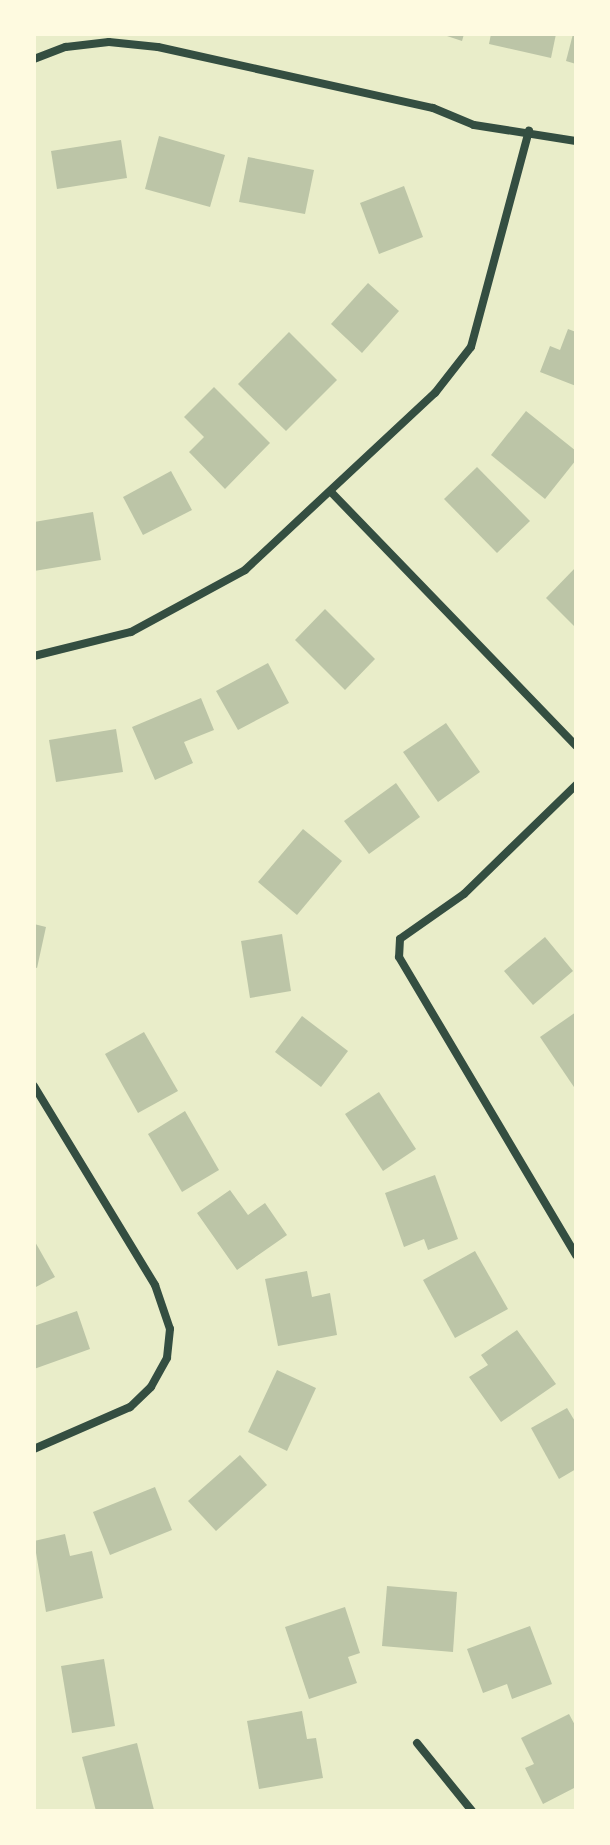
<!DOCTYPE html>
<style>
body{margin:0}
#map{position:relative;width:610px;height:1845px;overflow:hidden;background:#e9edc9;font-family:"DejaVu Sans",sans-serif}
div>[style]{position:absolute}
.building>*{inset:0;background:#bcc5a7}
.minor>*{height:8px;margin:-4px;padding:0 4px;transform-origin:4px;border-radius:4px;background:#344e41}
span{translate:-50% -50%;white-space:nowrap;text-align:center;line-height:1.15;-webkit-text-stroke:6px #fefae0;paint-order:stroke}
.frame{position:absolute;inset:0;border:36px solid #fefae0;pointer-events:none}
</style>
<div id="map">
<div class="building">
<i style="clip-path:polygon(441px 34px,464px 34px,462px 41px)"></i>
<i style="clip-path:polygon(491px 34px,556px 34px,551px 58px,489px 44px)"></i>
<i style="clip-path:polygon(573px 34px,576px 34px,576px 64px,566px 61px)"></i>
<i style="clip-path:polygon(159px 136px,225px 155px,210px 207px,145px 189px)"></i>
<i style="clip-path:polygon(121px 140px,127px 178px,57px 189px,51px 151px)"></i>
<i style="clip-path:polygon(248px 157px,314px 170px,305px 214px,239px 202px)"></i>
<i style="clip-path:polygon(404px 186px,423px 237px,379px 254px,360px 203px)"></i>
<i style="clip-path:polygon(368px 283px,399px 311px,362px 353px,331px 324px)"></i>
<i style="clip-path:polygon(568px 329px,576px 332px,576px 386px,540px 372px,550px 346px,560px 350px)"></i>
<i style="clip-path:polygon(289px 332px,337px 380px,286px 431px,238px 384px)"></i>
<i style="clip-path:polygon(214px 387px,270px 443px,225px 489px,189px 452px,204px 437px,184px 417px)"></i>
<i style="clip-path:polygon(526px 411px,576px 451px,576px 460px,545px 499px,491px 455px)"></i>
<i style="clip-path:polygon(477px 467px,530px 521px,497px 553px,444px 499px)"></i>
<i style="clip-path:polygon(171px 471px,192px 510px,143px 535px,123px 497px)"></i>
<i style="clip-path:polygon(93px 512px,101px 560px,34px 571px,34px 522px)"></i>
<i style="clip-path:polygon(576px 567px,576px 628px,546px 598px)"></i>
<i style="clip-path:polygon(325px 609px,375px 659px,345px 690px,295px 640px)"></i>
<i style="clip-path:polygon(268px 663px,289px 703px,238px 730px,216px 691px)"></i>
<i style="clip-path:polygon(201px 698px,214px 730px,184px 742px,193px 763px,155px 780px,132px 727px)"></i>
<i style="clip-path:polygon(446px 723px,480px 772px,438px 802px,403px 752px)"></i>
<i style="clip-path:polygon(116px 729px,123px 772px,56px 782px,49px 740px)"></i>
<i style="clip-path:polygon(396px 783px,420px 817px,369px 854px,344px 821px)"></i>
<i style="clip-path:polygon(303px 829px,342px 861px,297px 915px,258px 882px)"></i>
<i style="clip-path:polygon(34px 924px,46px 927px,37px 968px,34px 967px)"></i>
<i style="clip-path:polygon(282px 934px,291px 991px,250px 998px,241px 941px)"></i>
<i style="clip-path:polygon(545px 937px,573px 971px,533px 1005px,504px 971px)"></i>
<i style="clip-path:polygon(576px 1012px,576px 1090px,540px 1037px)"></i>
<i style="clip-path:polygon(302px 1016px,348px 1051px,321px 1087px,275px 1052px)"></i>
<i style="clip-path:polygon(144px 1032px,178px 1091px,138px 1113px,105px 1054px)"></i>
<i style="clip-path:polygon(379px 1092px,416px 1149px,383px 1171px,345px 1114px)"></i>
<i style="clip-path:polygon(185px 1111px,219px 1170px,182px 1192px,148px 1134px)"></i>
<i style="clip-path:polygon(435px 1175px,458px 1239px,428px 1250px,424px 1239px,404px 1247px,385px 1193px)"></i>
<i style="clip-path:polygon(230px 1190px,248px 1215px,265px 1203px,287px 1235px,237px 1270px,197px 1213px)"></i>
<i style="clip-path:polygon(34px 1240px,55px 1277px,34px 1288px)"></i>
<i style="clip-path:polygon(475px 1251px,508px 1309px,455px 1338px,423px 1280px)"></i>
<i style="clip-path:polygon(307px 1271px,312px 1297px,330px 1293px,337px 1335px,278px 1346px,265px 1279px)"></i>
<i style="clip-path:polygon(77px 1311px,90px 1349px,34px 1369px,34px 1326px)"></i>
<i style="clip-path:polygon(517px 1330px,556px 1384px,501px 1422px,469px 1377px,488px 1365px,481px 1355px)"></i>
<i style="clip-path:polygon(277px 1370px,316px 1388px,287px 1451px,248px 1432px)"></i>
<i style="clip-path:polygon(567px 1408px,576px 1423px,576px 1469px,559px 1479px,531px 1428px)"></i>
<i style="clip-path:polygon(240px 1455px,267px 1485px,216px 1531px,188px 1501px)"></i>
<i style="clip-path:polygon(155px 1487px,172px 1530px,110px 1555px,93px 1512px)"></i>
<i style="clip-path:polygon(65px 1534px,70px 1556px,92px 1551px,103px 1598px,46px 1612px,34px 1541px)"></i>
<i style="clip-path:polygon(387px 1586px,457px 1592px,453px 1652px,382px 1646px)"></i>
<i style="clip-path:polygon(345px 1607px,360px 1653px,348px 1657px,357px 1683px,309px 1699px,285px 1627px)"></i>
<i style="clip-path:polygon(530px 1626px,552px 1684px,512px 1699px,507px 1684px,483px 1693px,467px 1649px)"></i>
<i style="clip-path:polygon(104px 1659px,115px 1726px,72px 1733px,61px 1666px)"></i>
<i style="clip-path:polygon(302px 1711px,307px 1739px,316px 1738px,323px 1778px,259px 1789px,247px 1721px)"></i>
<i style="clip-path:polygon(569px 1714px,576px 1727px,576px 1787px,543px 1804px,525px 1768px,534px 1764px,521px 1738px)"></i>
<i style="clip-path:polygon(137px 1743px,154px 1810px,96px 1811px,82px 1757px)"></i>
</div>
<div class="minor">
<i style="left:34px;top:59px;width:34px;rotate:-21deg"></i>
<i style="left:66px;top:47px;width:43px;rotate:-6.6deg"></i>
<i style="left:109px;top:42px;width:49px;rotate:5.8deg"></i>
<i style="left:158px;top:47px;width:282px;rotate:12.5deg"></i>
<i style="left:433px;top:108px;width:44px;rotate:22.5deg"></i>
<i style="left:474px;top:125px;width:103px;rotate:8.9deg"></i>
<i style="left:331px;top:492px;width:353px;rotate:46deg"></i>
<i style="left:34px;top:656px;width:100px;rotate:-13.9deg"></i>
<i style="left:131px;top:632px;width:130px;rotate:-28.5deg"></i>
<i style="left:245px;top:570px;width:260px;rotate:-43deg"></i>
<i style="left:435px;top:393px;width:58px;rotate:-52deg"></i>
<i style="left:471px;top:347px;width:224px;rotate:-75deg"></i>
<i style="left:576px;top:785px;width:156px;rotate:135.8deg"></i>
<i style="left:464px;top:894px;width:78px;rotate:144.9deg"></i>
<i style="left:400px;top:939px;width:18px;rotate:93deg"></i>
<i style="left:399px;top:957px;width:347px;rotate:59.3deg"></i>
<i style="left:34px;top:1086px;width:233px;rotate:58.7deg"></i>
<i style="left:155px;top:1285px;width:46px;rotate:71.2deg"></i>
<i style="left:170px;top:1329px;width:29px;rotate:96deg"></i>
<i style="left:167px;top:1358px;width:33px;rotate:119deg"></i>
<i style="left:151px;top:1387px;width:29px;rotate:136deg"></i>
<i style="left:130px;top:1407px;width:105px;rotate:156.4deg"></i>
<i style="left:417px;top:1743px;width:87px;rotate:51deg"></i>
</div>
<div class="frame"></div>
</div>
